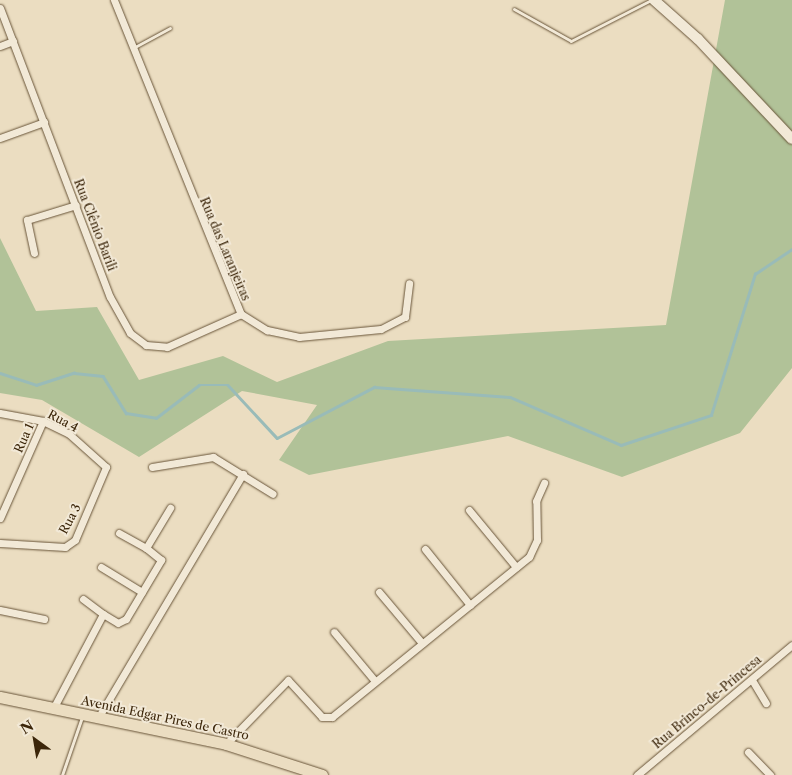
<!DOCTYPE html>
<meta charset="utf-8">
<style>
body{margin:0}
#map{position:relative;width:792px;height:775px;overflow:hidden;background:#ebddc1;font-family:"Libre Caslon Text",serif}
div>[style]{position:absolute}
.green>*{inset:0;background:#b1c298}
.stream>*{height:2.5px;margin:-1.25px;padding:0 1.25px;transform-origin:1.25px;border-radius:1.25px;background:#99bbb8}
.roads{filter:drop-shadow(0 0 1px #685438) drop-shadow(0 0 1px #685438)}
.lane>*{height:3px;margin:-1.5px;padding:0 1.5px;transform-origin:1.5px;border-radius:1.5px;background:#f2e9d7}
.street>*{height:7px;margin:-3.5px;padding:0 3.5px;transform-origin:3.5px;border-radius:3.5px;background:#f2e9d7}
.secondary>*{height:10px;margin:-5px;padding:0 5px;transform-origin:5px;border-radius:5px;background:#f2e9d7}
.primary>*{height:11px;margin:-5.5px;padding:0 5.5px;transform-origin:5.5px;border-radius:5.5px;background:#ebddc1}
span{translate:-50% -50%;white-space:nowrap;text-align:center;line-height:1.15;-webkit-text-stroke:4px #f2e9d7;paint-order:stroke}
.street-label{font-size:12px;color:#3c260a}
.north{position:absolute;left:10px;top:715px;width:50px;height:50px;-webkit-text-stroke:4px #f2e9d7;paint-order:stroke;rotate:328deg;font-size:14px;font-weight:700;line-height:20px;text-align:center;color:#3c260a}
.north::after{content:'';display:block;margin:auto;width:18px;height:22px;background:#3c260a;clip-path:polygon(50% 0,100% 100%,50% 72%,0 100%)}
</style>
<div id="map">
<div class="green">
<i style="clip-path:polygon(725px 0,792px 0,792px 368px,740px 433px,622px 477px,508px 436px,309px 475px,279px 460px,317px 405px,242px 391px,139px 457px,42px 400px,0 393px,0 238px,36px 311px,97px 307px,139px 380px,223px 356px,277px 382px,388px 341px,666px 325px)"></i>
</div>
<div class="stream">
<i style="left:0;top:373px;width:38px;rotate:18deg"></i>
<i style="left:36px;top:385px;width:40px;rotate:-18deg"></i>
<i style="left:74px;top:373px;width:29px;rotate:6deg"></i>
<i style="left:103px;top:376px;width:44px;rotate:58.1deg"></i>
<i style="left:126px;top:413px;width:30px;rotate:9deg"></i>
<i style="left:156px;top:418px;width:54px;rotate:-37.5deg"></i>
<i style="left:199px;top:385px;width:29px"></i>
<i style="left:228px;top:385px;width:72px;rotate:47.2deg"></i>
<i style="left:277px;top:438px;width:110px;rotate:-27.7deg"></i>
<i style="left:374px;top:387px;width:136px;rotate:4.2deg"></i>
<i style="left:510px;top:397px;width:121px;rotate:23.4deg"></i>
<i style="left:621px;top:445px;width:95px;rotate:-18.4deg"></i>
<i style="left:711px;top:415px;width:148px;rotate:-72.7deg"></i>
<i style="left:755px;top:274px;width:45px;rotate:-34deg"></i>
</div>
<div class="roads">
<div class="lane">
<i style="left:514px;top:9px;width:65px;rotate:29.3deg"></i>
<i style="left:571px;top:41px;width:90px;rotate:-27.1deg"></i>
<i style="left:133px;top:48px;width:42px;rotate:-28.4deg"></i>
<i style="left:62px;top:775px;width:61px;rotate:-71deg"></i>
</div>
<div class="street">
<i style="left:114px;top:0;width:339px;rotate:68deg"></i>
<i style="left:241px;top:314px;width:31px;rotate:32deg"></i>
<i style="left:267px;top:330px;width:33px;rotate:12deg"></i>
<i style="left:299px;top:337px;width:82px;rotate:-5.6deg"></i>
<i style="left:381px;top:329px;width:27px;rotate:-27deg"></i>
<i style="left:405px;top:317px;width:34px;rotate:-83deg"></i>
<i style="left:0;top:8px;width:309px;rotate:69.2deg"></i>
<i style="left:110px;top:297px;width:41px;rotate:60.9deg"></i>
<i style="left:130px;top:333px;width:20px;rotate:37deg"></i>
<i style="left:146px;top:345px;width:21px;rotate:5deg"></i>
<i style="left:167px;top:347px;width:81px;rotate:-24deg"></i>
<i style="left:0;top:46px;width:14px;rotate:-21deg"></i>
<i style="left:0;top:138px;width:47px;rotate:-20deg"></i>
<i style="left:34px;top:253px;width:34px;rotate:-102deg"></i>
<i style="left:27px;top:220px;width:51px;rotate:-17deg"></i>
<i style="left:0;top:413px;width:44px;rotate:10.5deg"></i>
<i style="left:43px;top:421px;width:28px;rotate:26deg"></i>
<i style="left:68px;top:433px;width:51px;rotate:41.8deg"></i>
<i style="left:106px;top:467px;width:79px;rotate:113deg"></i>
<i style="left:75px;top:540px;width:12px;rotate:145deg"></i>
<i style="left:65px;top:547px;width:65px;rotate:-176.5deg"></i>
<i style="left:152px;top:467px;width:62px;rotate:-9.3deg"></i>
<i style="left:213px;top:457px;width:70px;rotate:31.7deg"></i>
<i style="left:469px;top:510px;width:74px;rotate:50.5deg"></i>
<i style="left:0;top:518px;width:106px;rotate:-66.1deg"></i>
<i style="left:119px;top:533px;width:31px;rotate:29deg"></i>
<i style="left:425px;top:549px;width:72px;rotate:51.2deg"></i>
<i style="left:101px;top:567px;width:48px;rotate:31.4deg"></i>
<i style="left:379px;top:592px;width:67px;rotate:49.9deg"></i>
<i style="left:83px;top:599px;width:25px;rotate:37deg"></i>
<i style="left:0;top:610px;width:45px;rotate:11.6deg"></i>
<i style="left:334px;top:632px;width:64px;rotate:50.1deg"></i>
<i style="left:752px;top:680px;width:27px;rotate:59deg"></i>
<i style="left:54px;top:707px;width:105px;rotate:-62.2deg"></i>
<i style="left:103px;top:614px;width:17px;rotate:31deg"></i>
<i style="left:118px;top:623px;width:9px;rotate:-27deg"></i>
<i style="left:126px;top:619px;width:69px;rotate:-59.3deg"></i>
<i style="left:161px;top:560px;width:19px;rotate:-141deg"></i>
<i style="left:146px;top:548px;width:47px;rotate:-59deg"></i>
<i style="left:98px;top:718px;width:284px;rotate:-59.3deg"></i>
<i style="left:226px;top:744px;width:89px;rotate:-45.9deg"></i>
<i style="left:288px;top:680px;width:50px;rotate:47.4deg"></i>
<i style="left:322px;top:717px;width:10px"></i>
<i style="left:332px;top:717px;width:254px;rotate:-39.1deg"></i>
<i style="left:529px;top:557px;width:19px;rotate:-65deg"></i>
<i style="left:537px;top:540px;width:39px;rotate:-91deg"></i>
<i style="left:536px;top:501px;width:20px;rotate:-66deg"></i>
<i style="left:748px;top:752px;width:32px;rotate:46deg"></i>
<i style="left:637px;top:775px;width:202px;rotate:-40deg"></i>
</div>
<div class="secondary">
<i style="left:654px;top:0;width:59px;rotate:41.6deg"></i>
<i style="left:698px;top:39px;width:137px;rotate:46.8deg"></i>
</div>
<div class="primary">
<i style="left:0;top:697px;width:231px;rotate:11.7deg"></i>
<i style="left:226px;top:744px;width:101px;rotate:17.9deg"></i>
</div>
</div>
<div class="street-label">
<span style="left:95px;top:225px;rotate:69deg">Rua Clênio Barili</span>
<span style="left:225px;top:249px;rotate:67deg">Rua das Laranjeiras</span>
<span style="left:63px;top:421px;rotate:28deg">Rua 4</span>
<span style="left:24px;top:438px;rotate:-66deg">Rua 1</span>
<span style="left:70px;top:519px;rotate:-62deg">Rua 3</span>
<span style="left:707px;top:702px;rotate:-40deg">Rua Brinco-de-Princesa</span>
<span style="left:165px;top:718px;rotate:12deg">Avenida Edgar Pires de Castro</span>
</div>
<div class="north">N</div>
</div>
